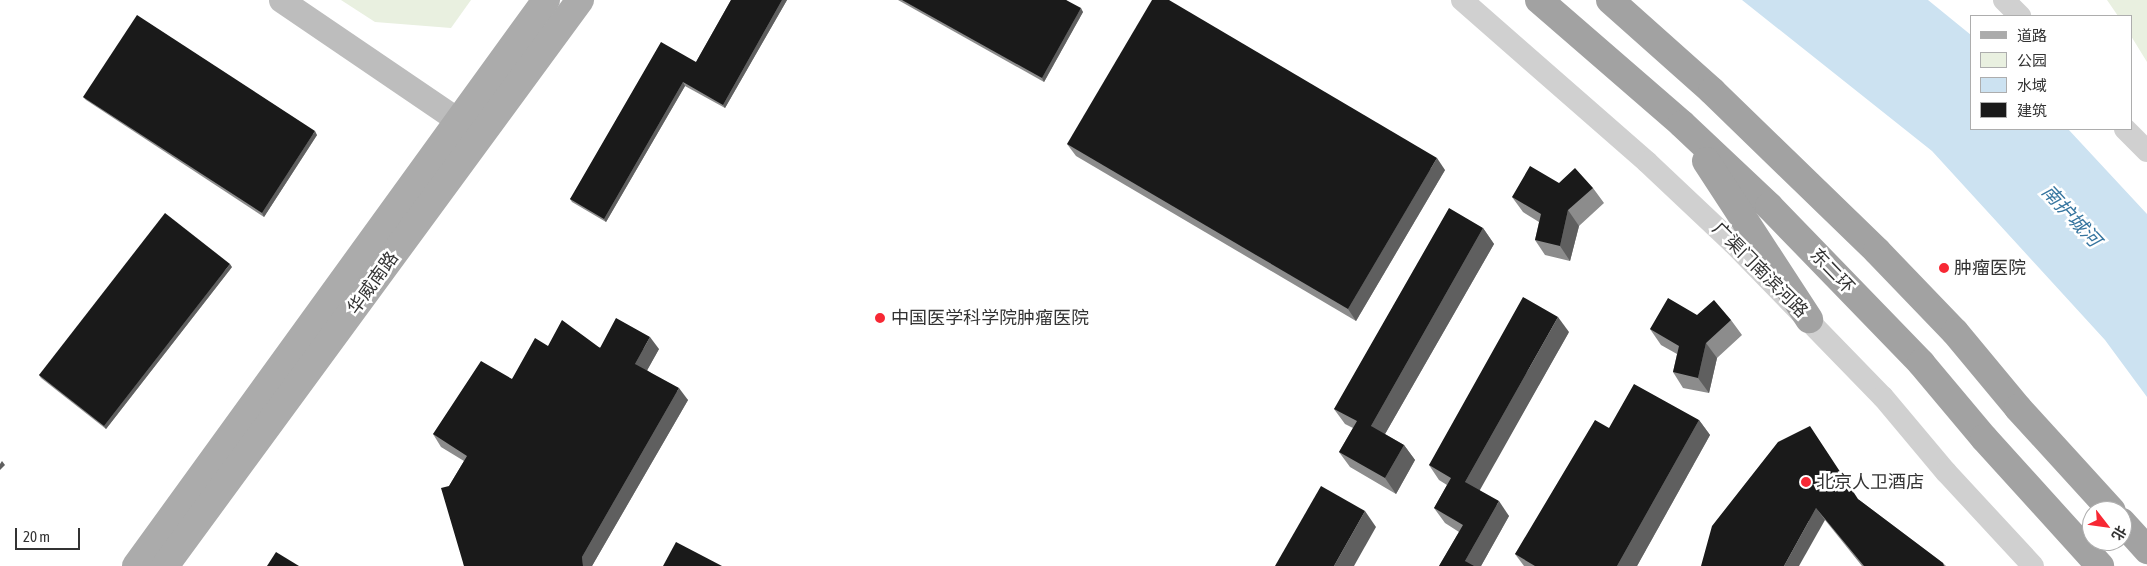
<!DOCTYPE html>
<meta charset="utf-8">
<style>
body{margin:0}
#map{position:relative;width:2147px;height:566px;overflow:hidden;background:#fff;font-family:"Asap Condensed","Noto Sans SC",sans-serif}
div>[style]{position:absolute}
.green>*{inset:0;background:#e9f0e0}
.water>*{inset:0;background:#cce2f1}
.tertiary>*{height:22px;margin:-11px;padding:0 11px;transform-origin:11px;border-radius:11px;background:#d0d0d0}
.secondary>*{height:25px;margin:-12.5px;padding:0 12.5px;transform-origin:12.5px;border-radius:12.5px;background:#bdbdbd}
.primary>*{height:28px;margin:-14px;padding:0 14px;transform-origin:14px;border-radius:14px;background:#ababab}
.trunk>*{height:28px;margin:-14px;padding:0 14px;transform-origin:14px;border-radius:14px;background:#a2a2a2}
.wall>*{inset:0;background:#8c8c8c}
.shaded-wall>*{inset:0;background:#5f5f5f}
.building>*{inset:0;background:#1a1a1a}
.dots>*{width:14px;height:14px;translate:-50% -50%;box-sizing:border-box;border:2px solid #fff;border-radius:50%}
span{translate:-50% -50%;white-space:nowrap;text-align:center;line-height:1.15;-webkit-text-stroke:5px #fff;paint-order:stroke}
.poi-label{font-size:18px;color:#333}
.left{translate:0 -50%;text-align:left}
.street-label{font-size:18px;color:#333}
.water-label{font-size:19px;color:#36759f;font-style:italic}
.legend{position:absolute;left:1970px;top:15px;width:162px;height:115px;box-sizing:border-box;background:#fff;border:1px solid #adadad;margin:0;padding:6px 9px;list-style:none;font-size:15px;color:#333}
.legend li{display:flex;align-items:center;gap:10px;height:25px}
.legend b{width:25px;border:1px solid #adadad}
.north{position:absolute;left:2082px;top:501px;width:50px;height:50px;box-sizing:border-box;background:#fff;border:1px solid #adadad;border-radius:50%;rotate:120deg;font-size:14px;font-weight:700;line-height:20px;text-align:center;color:#333}
.north::after{content:'';display:block;margin:auto;width:18px;height:22px;background:#f72834;clip-path:polygon(50% 0,100% 100%,50% 72%,0 100%)}
.scale{position:absolute;left:15px;top:528px;width:65px;height:22px;box-sizing:border-box;border:2px solid #333;border-top:0;padding-left:6px;font-size:15px;line-height:18px;white-space:nowrap;color:#333;-webkit-text-stroke:4px #fff;paint-order:stroke}
</style>
<div id="map">
<div class="green">
<i style="clip-path:polygon(341px 0,471px 0,451px 28px,375px 22px)"></i>
<i style="clip-path:polygon(2107px 0,2147px 0,2147px 62px,2131px 36px,2131px 16px,2118px 16px)"></i>
</div>
<div class="water">
<i style="clip-path:polygon(1742px 0,1928px 0,1971px 35px,1971px 129px,2068px 129px,2147px 214px,2147px 397px,2105px 340px,1932px 151px)"></i>
</div>
<div class="tertiary">
<i style="left:1462px;top:0;width:246px;rotate:41.2deg"></i>
<i style="left:1647px;top:162px;width:118px;rotate:43.3deg"></i>
<i style="left:1733px;top:243px;width:215px;rotate:45.8deg"></i>
<i style="left:1883px;top:397px;width:98px;rotate:50deg"></i>
<i style="left:1946px;top:472px;width:128px;rotate:47.2deg"></i>
<i style="left:2004px;top:0;width:23px;rotate:45deg"></i>
<i style="left:2125px;top:129px;width:31px;rotate:45deg"></i>
</div>
<div class="secondary">
<i style="left:281px;top:0;width:215px;rotate:34.2deg"></i>
</div>
<div class="primary">
<i style="left:136px;top:566px;width:699px;rotate:-54.08deg"></i>
<i style="left:165px;top:566px;width:702px;rotate:-53.75deg"></i>
</div>
<div class="trunk">
<i style="left:1539px;top:0;width:189px;rotate:40.9deg"></i>
<i style="left:1682px;top:124px;width:120px;rotate:43.3deg"></i>
<i style="left:1769px;top:206px;width:219px;rotate:45.9deg"></i>
<i style="left:1921px;top:363px;width:98px;rotate:50deg"></i>
<i style="left:1984px;top:438px;width:173px;rotate:47.8deg"></i>
<i style="left:1610px;top:0;width:137px;rotate:41.7deg"></i>
<i style="left:1712px;top:91px;width:230px;rotate:44.1deg"></i>
<i style="left:1877px;top:251px;width:112px;rotate:46.1deg"></i>
<i style="left:1955px;top:332px;width:99px;rotate:50.3deg"></i>
<i style="left:2018px;top:408px;width:139px;rotate:47.6deg"></i>
<i style="left:1706px;top:161px;width:189px;rotate:56.9deg"></i>
<i style="left:2122px;top:522px;width:38px;rotate:48deg"></i>
</div>
<div class="wall">
<i style="clip-path:polygon(731px 0,787px 0,725px 108px,685px 86px,606px 222px,572px 202px,570px 199px,696px 62px)"></i>
<i style="clip-path:polygon(898px 0,1066px 0,1083px 12px,1044px 82px)"></i>
<i style="clip-path:polygon(83px 97px,317px 135px,264px 217px,86px 100px)"></i>
<i style="clip-path:polygon(1067px 144px,1445px 170px,1356px 321px,1076px 156px)"></i>
<i style="clip-path:polygon(1559px 183px,1593px 188px,1604px 203px,1579px 226px,1570px 261px,1545px 255px,1535px 240px,1539px 222px,1523px 212px,1512px 197px)"></i>
<i style="clip-path:polygon(1483px 228px,1494px 244px,1385px 434px,1404px 445px,1415px 460px,1396px 494px,1350px 467px,1339px 452px,1353px 428px,1345px 424px,1334px 409px)"></i>
<i style="clip-path:polygon(232px 267px,106px 429px,41px 378px,39px 375px)"></i>
<i style="clip-path:polygon(1697px 315px,1731px 320px,1742px 335px,1717px 358px,1709px 393px,1683px 388px,1673px 372px,1677px 354px,1661px 345px,1650px 329px)"></i>
<i style="clip-path:polygon(1569px 332px,1479px 490px,1509px 516px,1481px 566px,1439px 566px,1459px 532px,1445px 523px,1434px 508px,1447px 485px,1439px 480px,1429px 465px)"></i>
<i style="clip-path:polygon(548px 346px,659px 349px,647px 370px,688px 400px,592px 566px,464px 566px,449px 486px,464px 461px,441px 447px,433px 434px,512px 379px)"></i>
<i style="clip-path:polygon(1699px 420px,1710px 435px,1637px 566px,1524px 566px,1515px 554px,1609px 428px)"></i>
<i style="clip-path:polygon(1859px 500px,1943px 563px,1946px 566px,1862px 566px,1825px 520px,1712px 526px)"></i>
</div>
<div class="shaded-wall">
<i style="clip-path:polygon(782px 0,787px 0,725px 108px,723px 105px)"></i>
<i style="clip-path:polygon(1081px 8px,1083px 12px,1044px 82px,1042px 78px)"></i>
<i style="clip-path:polygon(683px 82px,685px 86px,606px 222px,604px 219px)"></i>
<i style="clip-path:polygon(315px 131px,317px 135px,264px 217px,262px 213px)"></i>
<i style="clip-path:polygon(1437px 158px,1445px 170px,1356px 321px,1348px 309px)"></i>
<i style="clip-path:polygon(1568px 210px,1579px 226px,1570px 261px,1560px 246px)"></i>
<i style="clip-path:polygon(1483px 228px,1494px 244px,1381px 441px,1371px 426px)"></i>
<i style="clip-path:polygon(230px 264px,232px 267px,106px 429px,104px 426px)"></i>
<i style="clip-path:polygon(1558px 317px,1569px 332px,1476px 497px,1465px 482px)"></i>
<i style="clip-path:polygon(650px 337px,659px 349px,644px 376px,635px 364px)"></i>
<i style="clip-path:polygon(1706px 343px,1717px 358px,1709px 393px,1698px 378px)"></i>
<i style="clip-path:polygon(679px 388px,688px 400px,592px 566px,583px 566px,582px 557px)"></i>
<i style="clip-path:polygon(1699px 420px,1710px 435px,1637px 566px,1617px 566px)"></i>
<i style="clip-path:polygon(1404px 445px,1415px 460px,1396px 494px,1385px 478px)"></i>
<i style="clip-path:polygon(2px 461px,5px 465px,0 470px,0 464px)"></i>
<i style="clip-path:polygon(1499px 501px,1509px 516px,1481px 566px,1469px 566px,1465px 561px)"></i>
<i style="clip-path:polygon(1816px 508px,1825px 520px,1799px 566px,1784px 566px)"></i>
<i style="clip-path:polygon(1365px 511px,1376px 527px,1354px 566px,1334px 566px)"></i>
</div>
<div class="building">
<i style="clip-path:polygon(731px 0,782px 0,723px 105px,683px 82px,604px 219px,570px 199px,661px 42px,696px 62px)"></i>
<i style="clip-path:polygon(902px 0,1066px 0,1081px 8px,1042px 78px)"></i>
<i style="clip-path:polygon(1152px 0,1169px 0,1437px 158px,1348px 309px,1067px 144px)"></i>
<i style="clip-path:polygon(137px 15px,315px 131px,262px 213px,83px 97px)"></i>
<i style="clip-path:polygon(1530px 166px,1559px 183px,1575px 168px,1593px 188px,1568px 210px,1560px 246px,1535px 240px,1541px 214px,1512px 197px)"></i>
<i style="clip-path:polygon(1449px 208px,1483px 228px,1371px 426px,1404px 445px,1385px 478px,1339px 452px,1357px 421px,1334px 409px)"></i>
<i style="clip-path:polygon(165px 213px,230px 264px,104px 426px,39px 375px)"></i>
<i style="clip-path:polygon(1523px 297px,1558px 317px,1465px 482px,1499px 501px,1465px 561px,1474px 566px,1439px 566px,1463px 525px,1434px 508px,1451px 478px,1429px 465px)"></i>
<i style="clip-path:polygon(1668px 298px,1697px 315px,1714px 300px,1731px 320px,1706px 343px,1698px 378px,1673px 372px,1679px 346px,1650px 329px)"></i>
<i style="clip-path:polygon(616px 318px,650px 337px,635px 364px,679px 388px,582px 557px,583px 566px,464px 566px,441px 488px,449px 486px,467px 456px,433px 434px,481px 361px,512px 379px,535px 338px,548px 346px,562px 320px,600px 348px)"></i>
<i style="clip-path:polygon(1634px 384px,1699px 420px,1617px 566px,1535px 566px,1515px 554px,1595px 420px,1609px 428px)"></i>
<i style="clip-path:polygon(1810px 426px,1858px 499px,1943px 563px,1944px 566px,1864px 566px,1816px 508px,1784px 566px,1701px 566px,1712px 526px,1778px 442px)"></i>
<i style="clip-path:polygon(1321px 486px,1365px 511px,1334px 566px,1275px 566px)"></i>
<i style="clip-path:polygon(676px 542px,722px 566px,663px 566px)"></i>
<i style="clip-path:polygon(276px 552px,299px 566px,267px 566px)"></i>
</div>
<div class="dots">
<i style="left:1944px;top:268px;background:#f72834"></i>
<i style="left:880px;top:318px;background:#f72834"></i>
<i style="left:1806px;top:482px;background:#f72834"></i>
</div>
<div class="poi-label">
<span class="left" style="left:1954px;top:268px">肿瘤医院</span>
<span class="left" style="left:891px;top:318px">中国医学科学院肿瘤医院</span>
<span class="left" style="left:1816px;top:482px">北京人卫酒店</span>
</div>
<div class="street-label">
<span style="left:1760px;top:270px;rotate:45deg">广渠门南滨河路</span>
<span style="left:1832px;top:271px;rotate:46deg">东二环</span>
<span style="left:373px;top:283px;rotate:-54deg">华威南路</span>
</div>
<div class="water-label">
<span style="left:2071px;top:216px;rotate:47deg">南护城河</span>
</div>
<ul class="legend">
<li><b style="height:6px;background:#ababab"></b>道路</li>
<li><b style="height:14px;background:#e9f0e0"></b>公园</li>
<li><b style="height:14px;background:#cce2f1"></b>水域</li>
<li><b style="height:14px;background:#1a1a1a"></b>建筑</li>
</ul>
<div class="north">北</div>
<div class="scale">20 m</div>
</div>
